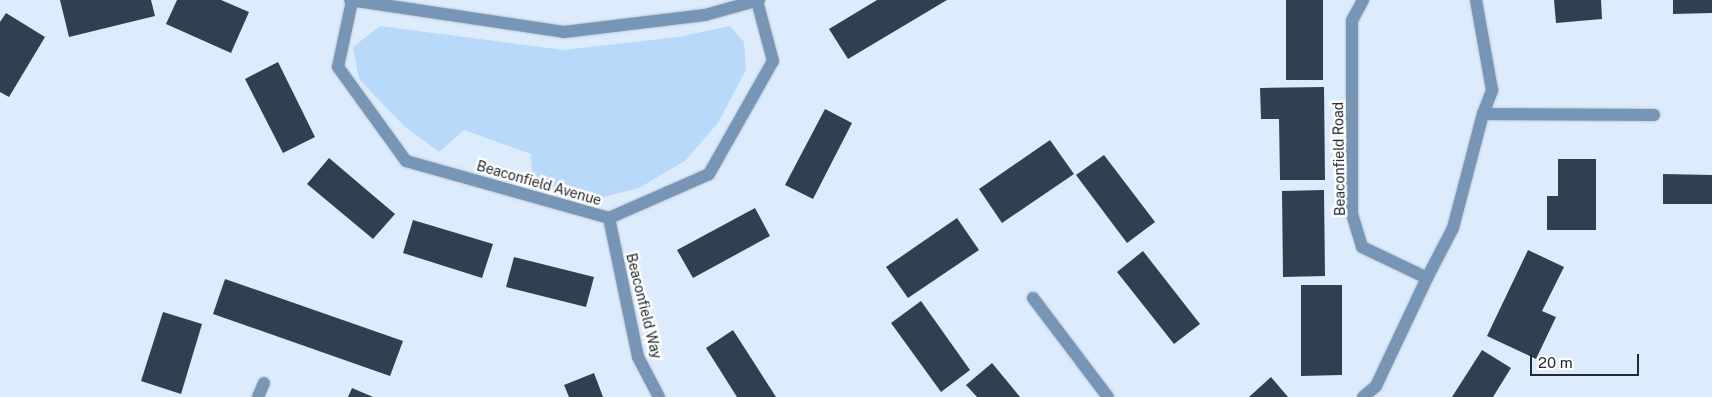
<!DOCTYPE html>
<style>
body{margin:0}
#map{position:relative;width:1712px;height:397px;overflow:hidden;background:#ddecfc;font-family:"Public Sans",sans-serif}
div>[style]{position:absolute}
.green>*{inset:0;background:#b9d9fa}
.building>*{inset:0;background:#304050}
.roads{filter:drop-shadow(0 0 1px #bcc9d7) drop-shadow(0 0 1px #bcc9d7)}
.minor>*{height:12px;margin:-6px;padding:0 6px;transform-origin:6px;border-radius:6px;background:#7795b4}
span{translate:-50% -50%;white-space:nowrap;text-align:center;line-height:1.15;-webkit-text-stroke:5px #fff;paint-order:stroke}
.street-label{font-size:14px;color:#232a31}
.scale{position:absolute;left:1530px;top:354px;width:109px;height:22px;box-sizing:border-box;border:2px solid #232a31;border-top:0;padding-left:6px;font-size:15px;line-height:18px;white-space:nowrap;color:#232a31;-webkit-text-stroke:4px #fff;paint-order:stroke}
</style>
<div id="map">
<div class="green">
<i style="clip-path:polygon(380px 26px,563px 50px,678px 37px,730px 26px,744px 42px,746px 70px,718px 123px,685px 161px,639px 188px,599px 198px,533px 186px,531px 154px,464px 130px,439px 152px,405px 127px,359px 79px,353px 47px)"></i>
</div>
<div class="building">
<i style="clip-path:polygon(60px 0,151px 0,155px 16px,69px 37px)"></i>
<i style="clip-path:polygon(177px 0,221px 0,249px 12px,231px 53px,166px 24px)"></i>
<i style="clip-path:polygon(877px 0,947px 0,848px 59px,829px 29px)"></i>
<i style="clip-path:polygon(1286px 0,1323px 0,1323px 80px,1286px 80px)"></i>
<i style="clip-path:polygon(1554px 0,1601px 0,1602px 19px,1556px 23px)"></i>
<i style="clip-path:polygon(1673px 0,1712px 0,1712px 13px,1673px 14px)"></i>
<i style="clip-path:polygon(6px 13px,45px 37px,9px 97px,0 92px,0 22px)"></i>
<i style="clip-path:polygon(278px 62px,315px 137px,283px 153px,245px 79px)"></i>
<i style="clip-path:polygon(1324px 87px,1325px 180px,1280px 180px,1279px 119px,1261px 119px,1260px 88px)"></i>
<i style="clip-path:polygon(825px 109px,852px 123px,813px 199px,785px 185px)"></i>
<i style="clip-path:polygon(1050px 140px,1074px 174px,1002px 223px,979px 189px)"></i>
<i style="clip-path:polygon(1104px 155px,1155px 222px,1127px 243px,1076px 175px)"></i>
<i style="clip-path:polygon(329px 158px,395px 214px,373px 239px,307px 184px)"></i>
<i style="clip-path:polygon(1558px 159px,1596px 159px,1596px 230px,1547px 230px,1547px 196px,1558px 196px)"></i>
<i style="clip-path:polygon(1663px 174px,1712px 175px,1712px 204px,1663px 204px)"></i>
<i style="clip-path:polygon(1324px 190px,1325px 276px,1283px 277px,1282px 191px)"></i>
<i style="clip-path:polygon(755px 208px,770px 236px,693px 278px,677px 250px)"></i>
<i style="clip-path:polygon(957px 218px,979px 250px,908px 298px,886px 267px)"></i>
<i style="clip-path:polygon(413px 220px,493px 244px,482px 278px,403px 253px)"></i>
<i style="clip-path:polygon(1528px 250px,1564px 267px,1542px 311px,1556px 317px,1536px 359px,1487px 336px)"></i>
<i style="clip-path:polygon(1143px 251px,1200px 324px,1174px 344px,1117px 272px)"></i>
<i style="clip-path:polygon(514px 257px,594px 277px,586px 307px,506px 287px)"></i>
<i style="clip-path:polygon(225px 279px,403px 341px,390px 376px,213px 314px)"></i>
<i style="clip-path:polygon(1301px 285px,1342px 285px,1342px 375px,1301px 376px)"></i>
<i style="clip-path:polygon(921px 301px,970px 370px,941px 392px,891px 323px)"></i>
<i style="clip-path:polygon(163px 312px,202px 324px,181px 394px,141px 381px)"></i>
<i style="clip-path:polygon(733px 330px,776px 397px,737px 397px,706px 348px)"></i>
<i style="clip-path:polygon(1482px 350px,1511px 368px,1493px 397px,1452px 397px)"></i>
<i style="clip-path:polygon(992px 363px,1020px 397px,977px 397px,966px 385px)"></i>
<i style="clip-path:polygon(594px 373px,603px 397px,569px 397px,564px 385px)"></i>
<i style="clip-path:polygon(1271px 377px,1288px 397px,1249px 397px)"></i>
<i style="clip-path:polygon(352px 388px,373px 397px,348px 397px)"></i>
</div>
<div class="roads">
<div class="minor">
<i style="left:350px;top:0;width:216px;rotate:8.5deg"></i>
<i style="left:564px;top:32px;width:142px;rotate:-6.9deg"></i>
<i style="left:705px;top:15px;width:56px;rotate:-15.5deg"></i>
<i style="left:1363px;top:0;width:24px;rotate:118deg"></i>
<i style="left:1352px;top:21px;width:193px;rotate:90deg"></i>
<i style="left:1352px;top:214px;width:34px;rotate:73deg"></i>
<i style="left:1362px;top:247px;width:72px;rotate:25.5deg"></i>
<i style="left:352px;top:1px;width:67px;rotate:102deg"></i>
<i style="left:338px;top:67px;width:116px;rotate:54.1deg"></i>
<i style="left:406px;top:161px;width:211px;rotate:15.7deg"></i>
<i style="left:609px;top:218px;width:109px;rotate:-23.7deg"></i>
<i style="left:709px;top:174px;width:130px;rotate:-60.5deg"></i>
<i style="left:773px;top:61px;width:62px;rotate:-104.9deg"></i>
<i style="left:1483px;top:114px;width:171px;rotate:0.3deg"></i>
<i style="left:609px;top:218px;width:142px;rotate:78.2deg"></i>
<i style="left:638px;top:357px;width:45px;rotate:62.3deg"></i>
<i style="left:1033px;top:298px;width:124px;rotate:52.9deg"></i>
<i style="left:258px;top:397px;width:15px;rotate:-67deg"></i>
<i style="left:1363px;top:397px;width:17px;rotate:-40deg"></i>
<i style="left:1376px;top:386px;width:119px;rotate:-64.7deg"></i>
<i style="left:1427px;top:278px;width:56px;rotate:-62.5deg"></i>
<i style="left:1453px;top:228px;width:118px;rotate:-75.3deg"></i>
<i style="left:1483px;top:114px;width:26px;rotate:-69deg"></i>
<i style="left:1492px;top:90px;width:91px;rotate:-100.1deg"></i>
</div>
</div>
<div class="street-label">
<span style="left:1339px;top:159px;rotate:-91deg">Beaconfield Road</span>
<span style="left:539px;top:183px;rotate:16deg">Beaconfield Avenue</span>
<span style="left:644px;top:306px;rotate:76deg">Beaconfield Way</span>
</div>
<div class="scale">20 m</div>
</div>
